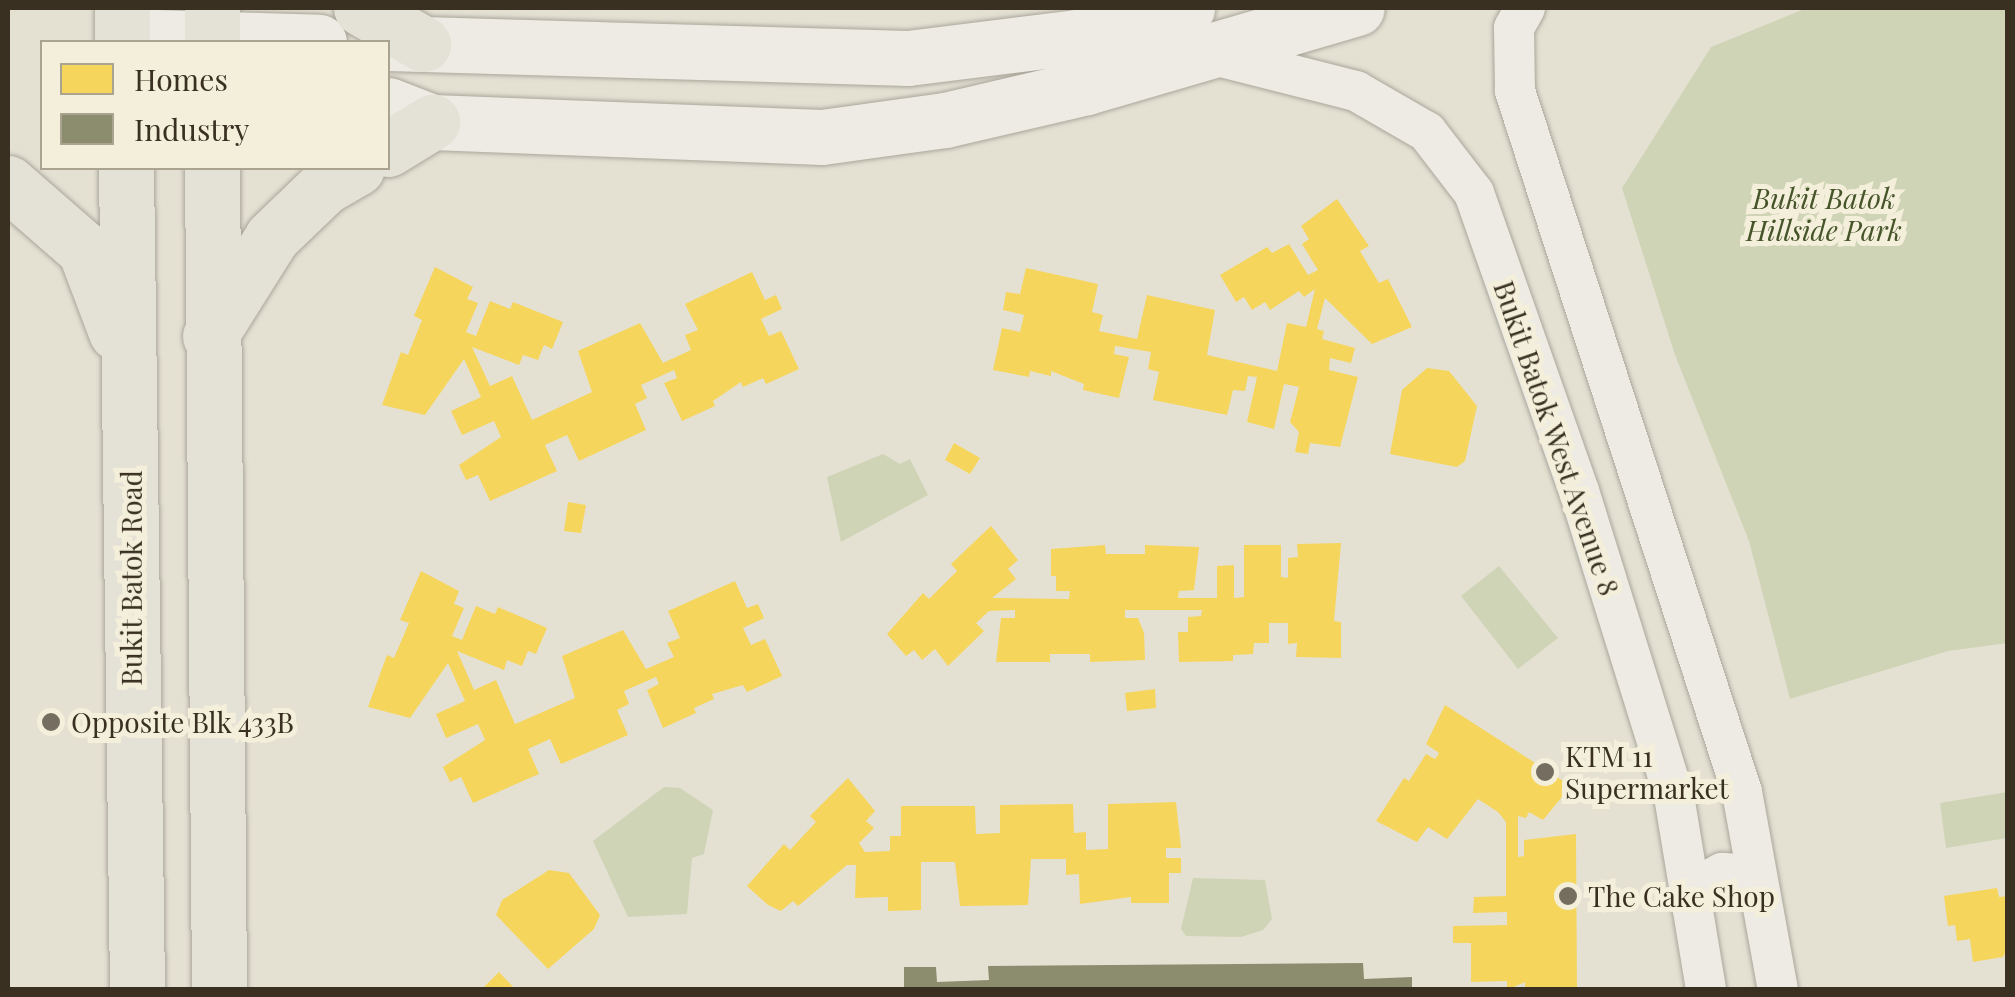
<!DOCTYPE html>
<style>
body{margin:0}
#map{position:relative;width:2015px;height:997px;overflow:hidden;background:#e4e1d3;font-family:"Playfair Display",serif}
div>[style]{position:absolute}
.green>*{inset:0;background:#d0d4b6}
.homes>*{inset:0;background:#f6d55c}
.industry>*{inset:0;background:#8c8c6e}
.roads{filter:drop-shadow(0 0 2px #aaa69b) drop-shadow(0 0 2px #aaa69b)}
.minor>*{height:40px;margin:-20px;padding:0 20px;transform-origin:20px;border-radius:20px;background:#edebe3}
.secondary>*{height:55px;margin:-27.5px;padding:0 27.5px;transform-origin:27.5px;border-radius:27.5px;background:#edebe3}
.primary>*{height:55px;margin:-27.5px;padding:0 27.5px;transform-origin:27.5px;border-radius:27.5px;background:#e4e1d6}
.dots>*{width:28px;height:28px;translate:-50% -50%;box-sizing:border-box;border:5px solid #f4efda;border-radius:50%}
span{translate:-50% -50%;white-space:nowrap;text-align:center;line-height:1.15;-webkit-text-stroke:10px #f4efda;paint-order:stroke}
.park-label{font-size:28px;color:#46542a;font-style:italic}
.street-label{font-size:28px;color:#393022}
.poi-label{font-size:28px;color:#393022}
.left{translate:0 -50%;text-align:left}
.frame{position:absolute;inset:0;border:10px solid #393022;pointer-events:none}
.legend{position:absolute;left:40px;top:40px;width:350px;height:130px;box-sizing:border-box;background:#f4efda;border:2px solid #a9a390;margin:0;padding:12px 18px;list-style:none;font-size:30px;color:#393022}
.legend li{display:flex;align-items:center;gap:20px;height:50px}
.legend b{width:50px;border:2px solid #a9a390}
</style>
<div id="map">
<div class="green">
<i style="clip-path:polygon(1807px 8px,2007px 8px,2008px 643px,1948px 651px,1790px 699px,1749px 541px,1675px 355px,1622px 188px,1711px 47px)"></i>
<i style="clip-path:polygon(883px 454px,900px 464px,910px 459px,928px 495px,841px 542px,827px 477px)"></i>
<i style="clip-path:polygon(1499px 566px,1558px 638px,1518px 669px,1461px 596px)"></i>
<i style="clip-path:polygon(664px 787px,680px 788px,713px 810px,704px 854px,692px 858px,687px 914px,628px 917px,593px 841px)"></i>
<i style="clip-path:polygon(2007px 792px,2007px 838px,1946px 848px,1940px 803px)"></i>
<i style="clip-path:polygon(1193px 878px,1265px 880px,1272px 919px,1263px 930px,1241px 937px,1186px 936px,1181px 929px)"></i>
</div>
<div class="homes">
<i style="clip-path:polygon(1337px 199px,1369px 246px,1360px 251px,1379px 283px,1388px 279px,1412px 327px,1372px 344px,1325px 298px,1317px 329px,1324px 331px,1322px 339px,1355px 348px,1351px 363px,1330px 358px,1329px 370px,1358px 377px,1340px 447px,1310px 443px,1308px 454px,1295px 452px,1299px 432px,1290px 422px,1299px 387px,1284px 384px,1274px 429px,1247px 422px,1257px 377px,1248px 376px,1245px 391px,1233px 390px,1227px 415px,1153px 400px,1159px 372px,1148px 369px,1151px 352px,1115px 346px,1114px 354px,1129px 357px,1119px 398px,1083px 390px,1084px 384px,1051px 371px,1051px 376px,1030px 371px,1029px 377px,993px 370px,1002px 328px,1020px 332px,1024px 315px,1003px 310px,1006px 292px,1020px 294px,1026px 268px,1098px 284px,1092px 312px,1103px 315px,1099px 331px,1137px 339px,1147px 295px,1215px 310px,1207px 355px,1277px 371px,1287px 323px,1306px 327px,1315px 289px,1304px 297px,1299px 291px,1270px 310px,1265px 302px,1252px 310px,1244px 297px,1236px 302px,1220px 275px,1267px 247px,1272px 253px,1289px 244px,1308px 275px,1318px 270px,1302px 244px,1309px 239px,1301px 226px)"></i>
<i style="clip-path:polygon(435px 267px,473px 287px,467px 299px,478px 303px,466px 332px,476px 336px,490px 301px,510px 309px,513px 302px,563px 322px,552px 349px,544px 345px,538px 360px,523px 355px,519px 365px,472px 347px,490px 386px,512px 376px,532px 420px,592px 392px,578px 351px,640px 323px,663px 363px,691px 350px,685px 335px,698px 330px,685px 304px,752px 272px,765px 300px,776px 295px,782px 309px,761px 319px,769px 336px,781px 331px,799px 369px,766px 384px,763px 378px,743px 387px,741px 382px,713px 401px,715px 406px,682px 421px,664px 383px,677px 378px,674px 370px,641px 385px,647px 398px,635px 404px,646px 430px,579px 461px,567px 435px,545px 445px,557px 471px,490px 501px,478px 475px,466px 480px,459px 465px,501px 437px,494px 421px,462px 435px,451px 411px,481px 397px,464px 359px,425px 415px,382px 405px,401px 352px,408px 355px,422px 320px,414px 316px)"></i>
<i style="clip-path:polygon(1427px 368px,1449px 371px,1477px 406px,1465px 461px,1457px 467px,1390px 454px,1402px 390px)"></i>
<i style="clip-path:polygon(954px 443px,980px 458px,970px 474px,945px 460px)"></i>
<i style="clip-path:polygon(568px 502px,586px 505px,581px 533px,564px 531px)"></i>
<i style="clip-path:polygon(991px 526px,1018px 560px,1008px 569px,1016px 579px,992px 598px,1069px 599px,1070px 591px,1056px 591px,1056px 576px,1051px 576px,1051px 549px,1105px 545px,1106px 554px,1145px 554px,1145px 545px,1199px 547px,1194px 590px,1179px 591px,1178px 598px,1217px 598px,1217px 566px,1234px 565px,1234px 598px,1244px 597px,1244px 545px,1281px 545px,1281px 577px,1288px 578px,1288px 558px,1298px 557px,1297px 544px,1341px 543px,1334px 621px,1341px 622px,1341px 658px,1296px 657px,1297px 643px,1288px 644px,1288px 623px,1269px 623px,1269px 643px,1254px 643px,1253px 654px,1233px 655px,1233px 661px,1179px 662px,1178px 632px,1188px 632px,1188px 617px,1201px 616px,1202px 610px,1125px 610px,1125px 618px,1138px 618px,1144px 633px,1145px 660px,1090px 662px,1090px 654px,1050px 654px,1050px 662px,996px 662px,1001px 618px,1015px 618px,1015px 610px,989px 611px,976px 623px,984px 631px,948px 666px,935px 649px,922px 660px,914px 650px,906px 656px,887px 634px,923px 593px,929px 599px,957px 571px,951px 564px)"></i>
<i style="clip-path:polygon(421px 571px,459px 591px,454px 604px,464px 608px,452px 636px,462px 640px,476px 606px,495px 614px,498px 607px,547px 628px,536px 654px,528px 651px,522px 666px,507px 660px,504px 670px,457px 651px,474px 690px,496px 680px,515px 724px,575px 698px,562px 656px,623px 630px,646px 669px,674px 657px,667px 643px,680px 638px,668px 611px,735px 581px,747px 608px,758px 604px,764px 618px,743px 628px,751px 645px,765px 639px,782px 676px,747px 692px,743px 685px,712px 694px,714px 699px,694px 708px,696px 713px,663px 728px,647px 690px,659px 684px,656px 677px,624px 691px,629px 704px,617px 710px,628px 735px,561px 764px,550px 739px,528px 749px,539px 774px,473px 803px,461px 777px,450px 782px,443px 767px,485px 740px,478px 724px,446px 738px,436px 714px,465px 701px,448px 663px,410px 718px,368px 707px,387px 655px,394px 658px,409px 623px,400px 620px)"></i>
<i style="clip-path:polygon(1155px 689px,1156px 708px,1127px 711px,1125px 693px)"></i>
<i style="clip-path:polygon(1445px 705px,1571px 786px,1543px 820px,1529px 812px,1526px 818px,1518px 816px,1518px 857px,1524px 856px,1524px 840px,1576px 834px,1577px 990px,1525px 990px,1525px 982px,1507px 990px,1507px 981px,1471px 982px,1471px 943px,1453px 943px,1453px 926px,1507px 925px,1507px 912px,1473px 913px,1474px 897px,1506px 896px,1506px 822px,1498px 812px,1478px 799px,1447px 839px,1428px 827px,1417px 842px,1376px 821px,1404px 778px,1409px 781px,1426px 754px,1435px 759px,1439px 753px,1426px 744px)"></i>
<i style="clip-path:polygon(848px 778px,875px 811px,866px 821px,874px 828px,859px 843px,865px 852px,890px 851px,890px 836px,901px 836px,901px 806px,975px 806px,976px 834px,1000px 833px,1000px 805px,1073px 804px,1074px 833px,1086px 832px,1086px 850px,1108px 849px,1108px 804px,1176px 802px,1181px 848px,1166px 848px,1166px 858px,1181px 858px,1181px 873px,1169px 873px,1169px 903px,1131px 903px,1131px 897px,1080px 904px,1079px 874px,1066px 875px,1066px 859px,1031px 859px,1028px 905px,960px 906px,955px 862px,921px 862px,921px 910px,888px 911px,888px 897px,855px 898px,856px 865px,847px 865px,798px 906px,793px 901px,781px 911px,768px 905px,747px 886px,784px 844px,790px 850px,816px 822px,810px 816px)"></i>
<i style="clip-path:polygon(549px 870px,569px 873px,600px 915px,594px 929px,548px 969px,496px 915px,502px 900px)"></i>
<i style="clip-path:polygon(1997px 888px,1999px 897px,2008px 896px,2008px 948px,2003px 957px,1973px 962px,1970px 939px,1957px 941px,1955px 925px,1948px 926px,1944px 896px)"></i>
<i style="clip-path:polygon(499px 972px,516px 990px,481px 990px)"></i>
</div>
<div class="industry">
<i style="clip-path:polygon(1363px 963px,1364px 979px,1412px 977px,1412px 990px,904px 990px,904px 967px,936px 967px,937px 982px,989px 980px,988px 966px)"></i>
</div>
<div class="roads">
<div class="minor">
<i style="left:1525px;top:8px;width:23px;rotate:119deg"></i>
<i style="left:1514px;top:28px;width:63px;rotate:89.1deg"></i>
<i style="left:1515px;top:91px;width:737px;rotate:72.06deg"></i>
<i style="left:1742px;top:792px;width:201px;rotate:79.7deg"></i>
<i style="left:1206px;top:53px;width:155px;rotate:14.2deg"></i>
<i style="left:1356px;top:91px;width:82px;rotate:30deg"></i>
<i style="left:1427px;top:132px;width:77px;rotate:52.4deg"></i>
<i style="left:1474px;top:193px;width:316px;rotate:70.6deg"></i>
<i style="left:1579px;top:491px;width:319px;rotate:72.7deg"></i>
<i style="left:1674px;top:796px;width:197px;rotate:80.6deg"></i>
<i style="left:1692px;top:907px;width:27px;rotate:-63deg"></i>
<i style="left:1704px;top:883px;width:21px;rotate:-29deg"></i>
<i style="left:1722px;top:873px;width:19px;rotate:3deg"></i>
<i style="left:1741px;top:874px;width:27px;rotate:48deg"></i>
</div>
<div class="secondary">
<i style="left:122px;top:36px;width:197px;rotate:1.7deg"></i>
<i style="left:388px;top:43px;width:520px;rotate:1.65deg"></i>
<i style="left:908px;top:58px;width:170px;rotate:-7.1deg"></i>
<i style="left:1077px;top:37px;width:114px;rotate:-14.8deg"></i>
<i style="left:388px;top:105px;width:47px;rotate:21.1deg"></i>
<i style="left:432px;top:122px;width:390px;rotate:2.2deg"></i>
<i style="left:822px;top:137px;width:124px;rotate:-7.9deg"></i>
<i style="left:945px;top:120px;width:146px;rotate:-13.1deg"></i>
<i style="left:1087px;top:87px;width:281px;rotate:-16.3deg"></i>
</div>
<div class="primary">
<i style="left:361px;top:8px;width:72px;rotate:30.1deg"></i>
<i style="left:122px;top:42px;width:34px;rotate:-90deg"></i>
<i style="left:212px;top:42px;width:34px;rotate:-90deg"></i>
<i style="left:388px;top:149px;width:52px;rotate:-31.5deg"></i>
<i style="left:126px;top:168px;width:822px;rotate:89.23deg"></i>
<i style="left:212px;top:168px;width:822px;rotate:89.51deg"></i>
<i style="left:8px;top:183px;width:102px;rotate:41deg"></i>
<i style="left:85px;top:250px;width:88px;rotate:69.3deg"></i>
<i style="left:210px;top:336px;width:117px;rotate:-57.9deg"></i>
<i style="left:272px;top:237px;width:72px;rotate:-43.9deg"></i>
<i style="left:324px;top:187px;width:38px;rotate:-30deg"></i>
</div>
</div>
<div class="dots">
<i style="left:51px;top:722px;background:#756e60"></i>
<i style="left:1545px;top:772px;background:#756e60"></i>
<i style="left:1568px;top:896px;background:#756e60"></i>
</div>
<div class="park-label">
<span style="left:1824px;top:214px">Bukit Batok<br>Hillside Park</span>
</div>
<div class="street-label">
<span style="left:1557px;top:438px;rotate:71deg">Bukit Batok West Avenue 8</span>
<span style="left:131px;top:578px;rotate:-90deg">Bukit Batok Road</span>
</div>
<div class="poi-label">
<span class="left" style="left:71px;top:722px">Opposite Blk 433B</span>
<span class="left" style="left:1565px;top:772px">KTM 11<br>Supermarket</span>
<span class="left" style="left:1588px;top:896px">The Cake Shop</span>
</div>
<div class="frame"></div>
<ul class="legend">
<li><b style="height:28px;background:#f6d55c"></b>Homes</li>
<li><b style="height:28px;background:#8c8c6e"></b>Industry</li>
</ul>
</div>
